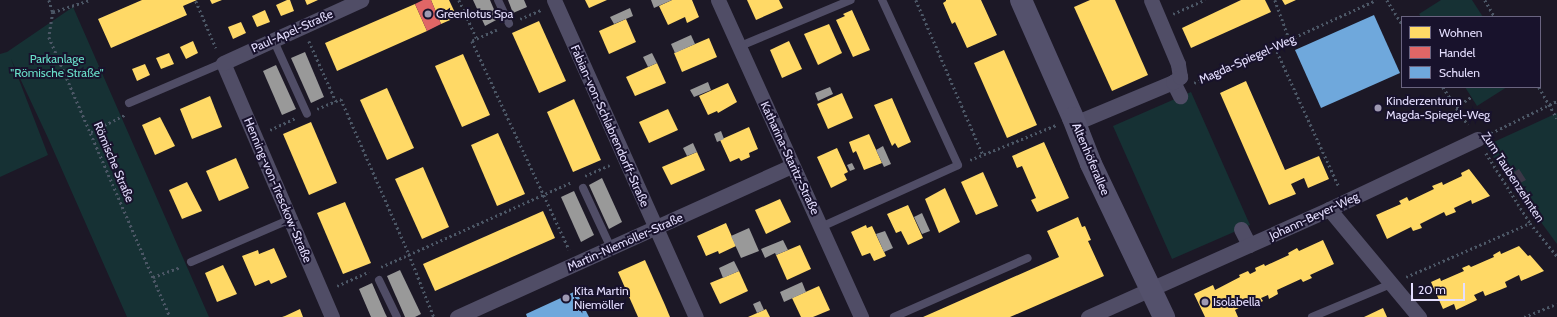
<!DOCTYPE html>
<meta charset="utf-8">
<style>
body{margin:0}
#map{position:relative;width:1557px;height:317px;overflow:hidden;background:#1c1826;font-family:Cabin,sans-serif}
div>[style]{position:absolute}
.green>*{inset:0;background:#163134}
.homes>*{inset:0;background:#ffd966}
.shops>*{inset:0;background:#e06666}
.schools>*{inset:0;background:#6fa8dc}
.industry>*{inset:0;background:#999}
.building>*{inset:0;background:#3b3747}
.path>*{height:2.5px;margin-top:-1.25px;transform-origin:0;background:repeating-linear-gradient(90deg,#4c5766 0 2px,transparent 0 5px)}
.lane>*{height:8px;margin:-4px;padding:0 4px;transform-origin:4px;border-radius:4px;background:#504d66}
.street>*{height:15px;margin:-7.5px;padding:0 7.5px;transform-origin:7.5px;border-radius:7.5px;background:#504d66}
.secondary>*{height:22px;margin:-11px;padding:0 11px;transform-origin:11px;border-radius:11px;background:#54516c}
.dots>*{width:11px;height:11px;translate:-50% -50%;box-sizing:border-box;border:2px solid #18122c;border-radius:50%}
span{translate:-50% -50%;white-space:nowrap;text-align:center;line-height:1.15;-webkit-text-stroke:4px #18122c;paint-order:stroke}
.poi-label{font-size:12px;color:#e4defe}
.left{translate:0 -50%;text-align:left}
.street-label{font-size:12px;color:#e4defe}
.park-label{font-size:12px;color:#69dfc9}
.legend{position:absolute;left:1401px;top:16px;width:140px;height:72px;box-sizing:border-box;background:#18122c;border:1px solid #6a6480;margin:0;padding:5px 7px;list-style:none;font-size:12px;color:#e4defe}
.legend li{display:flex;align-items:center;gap:8px;height:20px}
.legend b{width:20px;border:1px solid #6a6480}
.scale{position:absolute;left:1411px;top:283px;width:54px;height:18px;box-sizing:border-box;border:2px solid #e4defe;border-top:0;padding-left:5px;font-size:12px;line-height:14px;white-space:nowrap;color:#e4defe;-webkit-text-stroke:3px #18122c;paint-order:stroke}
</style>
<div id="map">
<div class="green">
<i style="clip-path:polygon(1441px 0,1472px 0,1483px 17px,1421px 17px,1419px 14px)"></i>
<i style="clip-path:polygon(73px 7px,209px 317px,127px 317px,48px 138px,11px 59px,48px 155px,0 177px,0 54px,7px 52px)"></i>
<i style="clip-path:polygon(1465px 87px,1507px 87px,1477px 106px)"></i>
<i style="clip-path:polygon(1191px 92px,1250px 225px,1172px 259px,1113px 126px)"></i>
<i style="clip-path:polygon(1557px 113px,1557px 244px,1485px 146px)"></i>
</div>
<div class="homes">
<i style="clip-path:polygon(142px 0,197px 0,183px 6px,187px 15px,111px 48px,98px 19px)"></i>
<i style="clip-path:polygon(210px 0,222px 0,212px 4px)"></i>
<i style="clip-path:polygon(287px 0,290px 0,294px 11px,281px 16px,276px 5px)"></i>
<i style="clip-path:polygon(305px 0,318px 0,307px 5px)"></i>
<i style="clip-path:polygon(431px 0,449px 0,457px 17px,441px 24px)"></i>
<i style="clip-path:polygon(585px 0,607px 0,589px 8px)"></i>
<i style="clip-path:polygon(672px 0,692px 0,699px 17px,687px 23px,685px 17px,668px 25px,659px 6px)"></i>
<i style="clip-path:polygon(747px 0,779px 0,783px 8px,756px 20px)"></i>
<i style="clip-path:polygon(946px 0,981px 0,997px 35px,967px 48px,955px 22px,952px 24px,943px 3px,946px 1px)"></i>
<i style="clip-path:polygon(1090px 0,1115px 0,1148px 75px,1112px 91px,1074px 7px)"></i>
<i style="clip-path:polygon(1241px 0,1265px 0,1271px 12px,1191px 48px,1182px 28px)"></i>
<i style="clip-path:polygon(1282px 0,1296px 0,1285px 5px)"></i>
<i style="clip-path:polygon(415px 4px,427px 31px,337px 71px,325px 43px)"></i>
<i style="clip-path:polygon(265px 10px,270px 22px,257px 27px,252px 16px)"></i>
<i style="clip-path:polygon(852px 10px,870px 50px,853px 57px,836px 20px,845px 16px,843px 14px)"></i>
<i style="clip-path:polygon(626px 19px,636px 42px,609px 54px,599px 31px)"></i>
<i style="clip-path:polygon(539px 21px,566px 81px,539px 93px,512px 33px)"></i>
<i style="clip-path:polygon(241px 22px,246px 33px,233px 39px,228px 27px)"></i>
<i style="clip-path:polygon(829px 24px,842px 53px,818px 65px,804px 34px)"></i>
<i style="clip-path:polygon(709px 38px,717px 57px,682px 72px,674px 53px)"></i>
<i style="clip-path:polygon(193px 41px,198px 53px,186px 59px,180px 47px)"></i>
<i style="clip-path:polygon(789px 41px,802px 69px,782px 78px,770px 50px)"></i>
<i style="clip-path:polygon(1004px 50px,1037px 125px,1007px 138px,974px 63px)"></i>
<i style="clip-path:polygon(169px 53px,174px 64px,161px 69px,156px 58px)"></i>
<i style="clip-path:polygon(463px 54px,490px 115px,462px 127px,435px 66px)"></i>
<i style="clip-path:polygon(657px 63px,666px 83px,635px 96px,626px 77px)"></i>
<i style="clip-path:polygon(145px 64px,150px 75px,137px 81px,132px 69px)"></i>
<i style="clip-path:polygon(1246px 81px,1285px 170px,1319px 156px,1329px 179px,1308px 188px,1304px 178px,1291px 184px,1296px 194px,1269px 205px,1220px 93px)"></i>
<i style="clip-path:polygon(728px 83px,737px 102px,718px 113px,717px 111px,708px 115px,699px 96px)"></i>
<i style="clip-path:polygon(387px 88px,414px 148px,387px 160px,360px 100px)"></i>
<i style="clip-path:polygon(842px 93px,853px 118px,828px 129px,817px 104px)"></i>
<i style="clip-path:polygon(210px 96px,222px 127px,192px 139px,180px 109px)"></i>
<i style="clip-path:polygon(892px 98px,911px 142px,898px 148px,895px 143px,892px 146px,874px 105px)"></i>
<i style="clip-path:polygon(574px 99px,601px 160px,573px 172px,547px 112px)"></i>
<i style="clip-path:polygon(668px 109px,678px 130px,649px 143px,639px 122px)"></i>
<i style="clip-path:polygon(160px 117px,175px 146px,155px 155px,142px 125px)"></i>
<i style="clip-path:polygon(311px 122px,337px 183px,309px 195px,283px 134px)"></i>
<i style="clip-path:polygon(749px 127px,758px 149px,749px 153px,750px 157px,741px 161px,739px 158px,730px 162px,720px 140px)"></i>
<i style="clip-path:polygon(498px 133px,525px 194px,497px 206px,471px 145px)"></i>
<i style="clip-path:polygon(869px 134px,882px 163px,864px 170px,856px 151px,853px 153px,849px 142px)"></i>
<i style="clip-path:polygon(1044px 142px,1069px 198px,1037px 212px,1031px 200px,1036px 198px,1022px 166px,1017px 168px,1012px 156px)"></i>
<i style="clip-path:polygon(837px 148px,848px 172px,844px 174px,847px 180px,831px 188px,817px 157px)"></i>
<i style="clip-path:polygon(697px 152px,705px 170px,671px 185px,662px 167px)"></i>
<i style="clip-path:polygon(236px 158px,249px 188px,219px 201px,206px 171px)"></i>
<i style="clip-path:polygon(423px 167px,449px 227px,422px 239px,395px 179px)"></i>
<i style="clip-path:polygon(1469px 169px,1490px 196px,1472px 204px,1471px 200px,1454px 208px,1456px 212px,1446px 216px,1444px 212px,1420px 224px,1422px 228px,1413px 231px,1411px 227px,1387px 239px,1376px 215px,1401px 204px,1399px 201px,1407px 197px,1409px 201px,1434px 189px,1432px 186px,1442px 182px,1443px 185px,1462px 176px,1461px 173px)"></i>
<i style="clip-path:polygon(983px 172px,998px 206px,976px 215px,961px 182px)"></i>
<i style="clip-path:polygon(187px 182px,202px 211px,182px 219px,169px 190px)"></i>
<i style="clip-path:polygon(945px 188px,960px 222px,939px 233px,925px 199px)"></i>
<i style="clip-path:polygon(780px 199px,791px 222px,766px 234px,755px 210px)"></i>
<i style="clip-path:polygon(345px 202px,371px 263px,343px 274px,317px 213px)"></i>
<i style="clip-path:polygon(908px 205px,923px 238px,908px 245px,901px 231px,896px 233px,887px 214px)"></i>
<i style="clip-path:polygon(543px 211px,555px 238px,435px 291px,423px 264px)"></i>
<i style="clip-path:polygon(1078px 217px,1082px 227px,1085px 226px,1091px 240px,1088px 241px,1104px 276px,1010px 317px,923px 317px,1059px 257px,1047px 231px)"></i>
<i style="clip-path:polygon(726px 223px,736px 246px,719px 254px,718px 251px,706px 256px,697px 236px)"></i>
<i style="clip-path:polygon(866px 225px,867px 228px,872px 226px,886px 256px,874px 261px,870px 253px,862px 256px,851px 232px)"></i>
<i style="clip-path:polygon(1323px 240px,1334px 264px,1310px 275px,1312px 278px,1303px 282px,1301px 279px,1277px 290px,1278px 294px,1269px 299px,1268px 295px,1261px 298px,1263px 301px,1254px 306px,1252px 301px,1235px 310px,1238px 317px,1205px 317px,1194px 294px,1213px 285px,1215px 290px,1240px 277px,1239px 275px,1248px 271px,1250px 274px,1256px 271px,1255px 268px,1264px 264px,1265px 266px,1289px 255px,1288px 253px,1297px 248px,1299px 251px)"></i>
<i style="clip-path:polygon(800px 245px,811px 269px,787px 280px,776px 255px)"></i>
<i style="clip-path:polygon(1519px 246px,1528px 256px,1530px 255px,1544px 271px,1521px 281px,1519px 275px,1505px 282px,1507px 287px,1485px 296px,1483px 291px,1474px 295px,1477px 300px,1456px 310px,1454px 304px,1443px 309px,1431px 282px,1440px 278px,1441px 281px,1464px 271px,1462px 268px,1469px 265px,1471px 267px,1494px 257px,1493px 255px,1500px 251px,1501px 254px)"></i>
<i style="clip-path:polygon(274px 248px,287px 277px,271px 284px,269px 280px,255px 286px,242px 256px,258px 250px,259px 254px)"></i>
<i style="clip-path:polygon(645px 260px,665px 305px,670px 317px,638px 317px,618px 272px)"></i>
<i style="clip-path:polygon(223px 265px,237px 294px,217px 302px,205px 273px)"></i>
<i style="clip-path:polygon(739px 271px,748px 291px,720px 304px,710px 283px)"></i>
<i style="clip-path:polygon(819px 286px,830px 310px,813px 317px,801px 317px,792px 298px)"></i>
<i style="clip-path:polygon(1383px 308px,1387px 317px,1364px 317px)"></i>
<i style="clip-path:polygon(300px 309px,303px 317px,282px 317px,285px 316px)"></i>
<i style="clip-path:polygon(766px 309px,770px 317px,748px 317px,764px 310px)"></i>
</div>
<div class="shops">
<i style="clip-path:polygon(423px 0,431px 0,441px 24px,427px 31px,415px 4px)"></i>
</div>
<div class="schools">
<i style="clip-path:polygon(1374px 15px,1400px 73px,1321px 108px,1295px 50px)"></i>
<i style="clip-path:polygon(576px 291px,589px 317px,527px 317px,526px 314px)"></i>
</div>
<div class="industry">
<i style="clip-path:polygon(473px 0,490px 0,498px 19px,485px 26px)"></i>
<i style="clip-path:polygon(508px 0,524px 0,527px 7px,513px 13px)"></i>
<i style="clip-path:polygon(651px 0,672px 0,654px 8px)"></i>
<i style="clip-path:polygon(630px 8px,633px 16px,614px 24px,610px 17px)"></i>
<i style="clip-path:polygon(691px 35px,695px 44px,675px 53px,671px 44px)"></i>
<i style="clip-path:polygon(305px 52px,324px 97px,311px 103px,291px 58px)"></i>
<i style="clip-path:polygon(652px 53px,657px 63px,648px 67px,643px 57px)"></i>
<i style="clip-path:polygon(276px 65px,296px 109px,282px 115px,263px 71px)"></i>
<i style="clip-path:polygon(708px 82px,711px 90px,694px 97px,690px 90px)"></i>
<i style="clip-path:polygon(830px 87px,833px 94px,818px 101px,815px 93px)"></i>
<i style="clip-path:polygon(721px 131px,724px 139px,717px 142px,714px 134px)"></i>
<i style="clip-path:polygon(693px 143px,697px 152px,687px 156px,683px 148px)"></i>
<i style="clip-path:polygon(883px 146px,891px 164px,884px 167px,876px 150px)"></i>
<i style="clip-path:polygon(852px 163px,855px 169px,850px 171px,847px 165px)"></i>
<i style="clip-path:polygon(602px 178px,622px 222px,609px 229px,589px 185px)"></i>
<i style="clip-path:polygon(574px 191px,594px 235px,581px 242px,561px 197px)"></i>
<i style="clip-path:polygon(922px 213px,930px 231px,922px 234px,914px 217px)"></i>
<i style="clip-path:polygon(749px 228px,759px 251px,741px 258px,731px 236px)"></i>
<i style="clip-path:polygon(885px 231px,893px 248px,884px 252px,876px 234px)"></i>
<i style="clip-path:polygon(783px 240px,788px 250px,776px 255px,775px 253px,765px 258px,761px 249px)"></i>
<i style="clip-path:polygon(734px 261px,739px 271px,723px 278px,719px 268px)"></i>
<i style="clip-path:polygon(400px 270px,421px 314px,415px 317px,405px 317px,387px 276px)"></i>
<i style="clip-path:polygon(802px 282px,806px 292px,784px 302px,780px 292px)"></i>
<i style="clip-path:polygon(372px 283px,385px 313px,387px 317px,371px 317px,359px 289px)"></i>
<i style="clip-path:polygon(760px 301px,764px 310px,757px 313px,753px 304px)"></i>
</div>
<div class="building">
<i style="clip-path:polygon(1519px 169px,1526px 180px,1520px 183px,1514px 172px)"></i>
</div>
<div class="path">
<i style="left:49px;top:0;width:13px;rotate:72deg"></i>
<i style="left:53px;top:12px;width:39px;rotate:-18deg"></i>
<i style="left:459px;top:0;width:43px;rotate:65.2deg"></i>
<i style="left:916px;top:0;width:169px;rotate:66.6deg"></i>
<i style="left:1275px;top:0;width:44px;rotate:69.9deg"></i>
<i style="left:1387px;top:0;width:28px;rotate:58deg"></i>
<i style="left:1485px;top:0;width:20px;rotate:60deg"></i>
<i style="left:196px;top:1px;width:51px;rotate:66.9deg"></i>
<i style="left:53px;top:12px;width:25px;rotate:99deg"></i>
<i style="left:49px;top:37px;width:305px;rotate:66.6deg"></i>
<i style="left:1173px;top:14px;width:35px;rotate:-24deg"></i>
<i style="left:520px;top:19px;width:23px;rotate:-23deg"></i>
<i style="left:497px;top:30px;width:27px;rotate:156deg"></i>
<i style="left:472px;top:41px;width:230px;rotate:65deg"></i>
<i style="left:309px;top:41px;width:66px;rotate:65.8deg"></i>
<i style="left:1275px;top:47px;width:154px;rotate:65.4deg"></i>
<i style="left:1194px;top:83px;width:200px;rotate:-24.5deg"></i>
<i style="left:1443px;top:87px;width:45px;rotate:56.7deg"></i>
<i style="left:1539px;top:87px;width:36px;rotate:60deg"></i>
<i style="left:1456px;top:107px;width:18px;rotate:-34deg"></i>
<i style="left:317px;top:109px;width:26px;rotate:-23deg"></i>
<i style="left:341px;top:99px;width:169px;rotate:66.3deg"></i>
<i style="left:409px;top:254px;width:68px;rotate:68.4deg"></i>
<i style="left:270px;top:130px;width:29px;rotate:-25deg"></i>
<i style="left:91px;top:132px;width:38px;rotate:-27deg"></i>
<i style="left:1491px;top:133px;width:73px;rotate:-25.9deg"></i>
<i style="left:1486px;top:153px;width:83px;rotate:57.8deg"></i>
<i style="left:1530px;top:223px;width:43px;rotate:50.7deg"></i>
<i style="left:970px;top:160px;width:93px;rotate:-22.1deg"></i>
<i style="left:585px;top:176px;width:27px;rotate:-24deg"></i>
<i style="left:381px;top:267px;width:209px;rotate:-24deg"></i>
<i style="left:153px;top:277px;width:29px;rotate:-20deg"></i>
<i style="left:1406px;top:277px;width:135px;rotate:-23.5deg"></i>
<i style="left:337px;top:286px;width:35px;rotate:-24deg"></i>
<i style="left:1524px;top:317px;width:35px;rotate:-22deg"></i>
</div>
<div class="lane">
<i style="left:498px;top:0;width:26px;rotate:65deg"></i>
<i style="left:273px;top:39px;width:82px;rotate:65.6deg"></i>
<i style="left:738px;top:47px;width:122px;rotate:-22.6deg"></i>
<i style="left:129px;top:103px;width:102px;rotate:-23.1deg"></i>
<i style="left:583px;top:188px;width:66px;rotate:65deg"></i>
<i style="left:821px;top:227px;width:150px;rotate:-24.3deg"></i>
<i style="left:958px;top:165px;width:182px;rotate:-114.7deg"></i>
<i style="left:191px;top:262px;width:109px;rotate:-23.3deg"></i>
<i style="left:379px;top:280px;width:41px;rotate:64.1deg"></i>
<i style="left:894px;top:317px;width:146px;rotate:-23.8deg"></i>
<i style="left:1312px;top:317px;width:86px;rotate:-22.7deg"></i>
</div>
<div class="street">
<i style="left:554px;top:0;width:347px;rotate:65.9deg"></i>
<i style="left:718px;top:0;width:348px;rotate:65.7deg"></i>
<i style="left:1173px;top:82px;width:16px;rotate:63deg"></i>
<i style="left:1075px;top:123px;width:106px;rotate:-22.7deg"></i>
<i style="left:1173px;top:82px;width:9px;rotate:-36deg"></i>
<i style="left:1180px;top:77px;width:13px;rotate:-99deg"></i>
<i style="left:1178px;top:64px;width:69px;rotate:-112.9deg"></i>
<i style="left:1329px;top:209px;width:141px;rotate:50.2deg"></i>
<i style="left:1241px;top:229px;width:18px;rotate:63deg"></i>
<i style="left:332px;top:317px;width:276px;rotate:-113.2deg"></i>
<i style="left:223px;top:63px;width:152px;rotate:-24.5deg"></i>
<i style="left:457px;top:317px;width:367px;rotate:-24.3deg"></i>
<i style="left:1088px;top:317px;width:264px;rotate:-24.1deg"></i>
<i style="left:1329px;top:209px;width:164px;rotate:-25.3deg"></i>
</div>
<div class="secondary">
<i style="left:1021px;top:0;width:129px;rotate:66.2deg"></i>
<i style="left:1073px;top:118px;width:49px;rotate:68.6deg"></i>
<i style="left:1091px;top:164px;width:170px;rotate:64.5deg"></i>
</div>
<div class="dots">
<i style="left:428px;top:14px;background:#9e99b2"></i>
<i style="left:1378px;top:108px;background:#9e99b2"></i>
<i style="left:566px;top:298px;background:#9e99b2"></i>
<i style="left:1205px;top:302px;background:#9e99b2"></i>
</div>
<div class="poi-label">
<span class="left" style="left:436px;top:14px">Greenlotus Spa</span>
<span class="left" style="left:1386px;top:108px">Kinderzentrum<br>Magda-Spiegel-Weg</span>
<span class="left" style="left:574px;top:298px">Kita Martin<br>Niemöller</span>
<span class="left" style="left:1213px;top:302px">Isolabella</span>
</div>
<div class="street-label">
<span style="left:292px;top:31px;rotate:-24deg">Paul-Apel-Straße</span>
<span style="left:1247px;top:59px;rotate:-24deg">Magda-Spiegel-Weg</span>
<span style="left:610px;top:126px;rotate:66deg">Fabian-von-Schlabrendorff-Straße</span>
<span style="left:790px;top:158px;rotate:65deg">Katharina-Staritz-Straße</span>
<span style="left:1091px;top:159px;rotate:67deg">Altenhöferallee</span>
<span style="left:114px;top:162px;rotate:67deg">Römische Straße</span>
<span style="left:1513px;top:177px;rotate:57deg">Zum Taubenzehnten</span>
<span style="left:278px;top:190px;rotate:67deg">Henning-von-Tresckow-Straße</span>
<span style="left:1314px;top:216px;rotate:-25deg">Johann-Beyer-Weg</span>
<span style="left:625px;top:242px;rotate:-24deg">Martin-Niemöller-Straße</span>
</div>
<div class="park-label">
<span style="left:57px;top:66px">Parkanlage<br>"Römische Straße"</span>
</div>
<ul class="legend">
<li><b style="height:11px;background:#ffd966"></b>Wohnen</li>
<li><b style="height:11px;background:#e06666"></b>Handel</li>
<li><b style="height:11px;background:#6fa8dc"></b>Schulen</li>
</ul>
<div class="scale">20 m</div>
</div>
